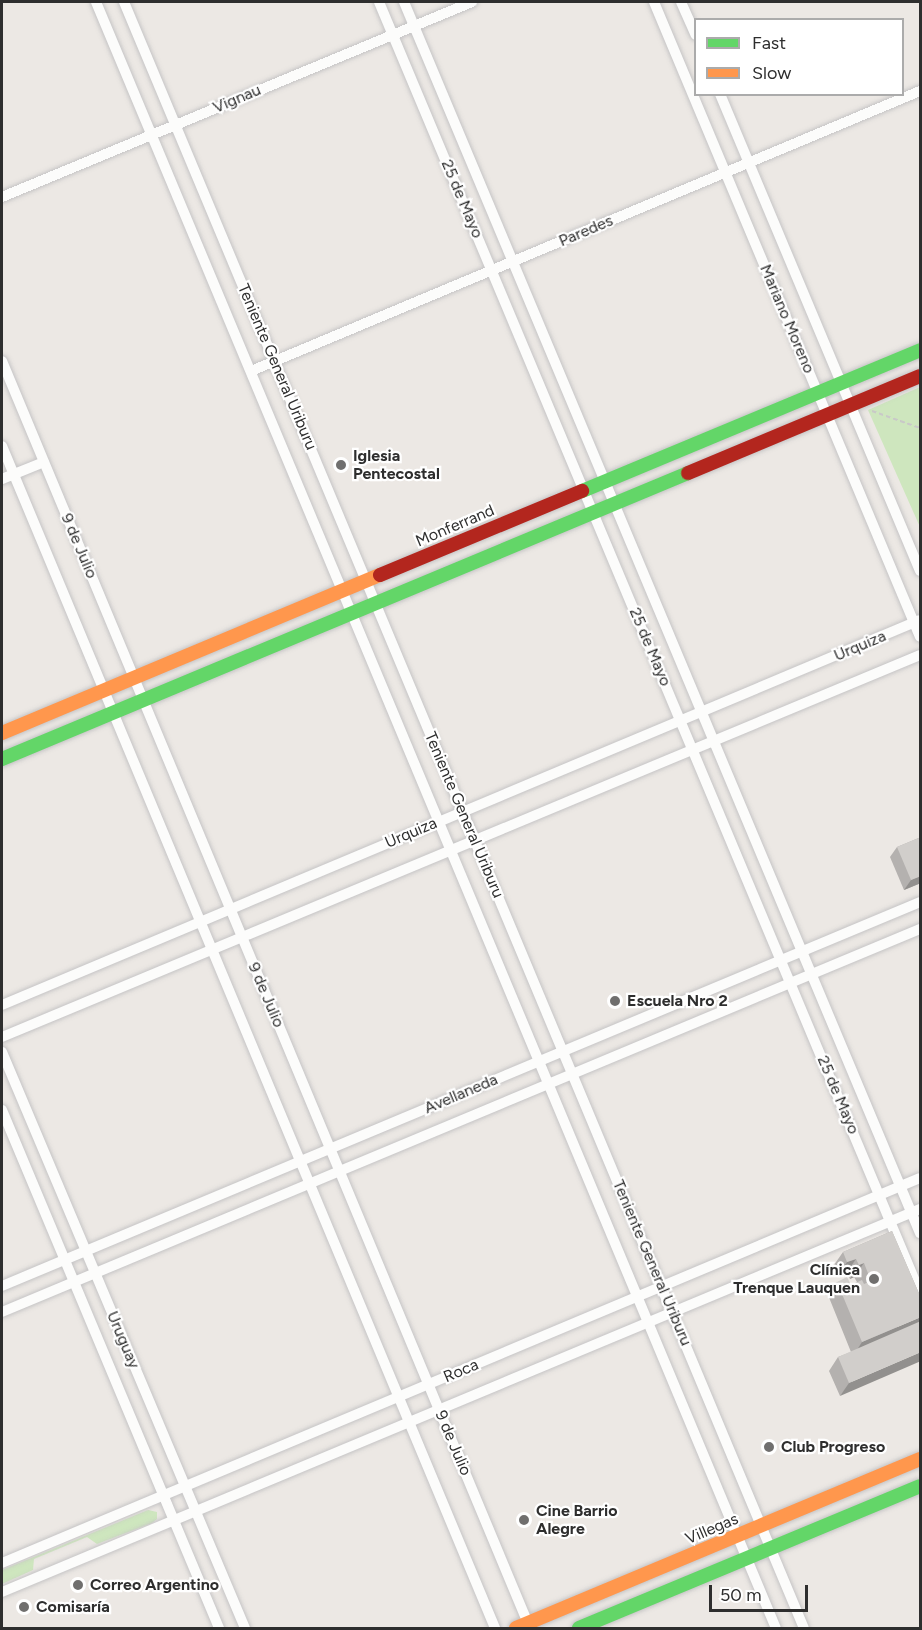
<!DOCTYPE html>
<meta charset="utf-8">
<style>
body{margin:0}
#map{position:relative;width:922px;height:1630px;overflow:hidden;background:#ece8e4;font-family:Figtree,sans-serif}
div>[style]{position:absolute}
.green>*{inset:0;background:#cee6be}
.path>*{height:2px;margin-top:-1px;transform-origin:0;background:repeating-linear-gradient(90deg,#c9c9c8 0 4.5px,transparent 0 7.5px)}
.roads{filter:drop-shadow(0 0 2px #c5c4c5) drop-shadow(0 0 2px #c5c4c5)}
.street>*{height:10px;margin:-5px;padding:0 5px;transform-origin:5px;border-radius:5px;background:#fcfcfb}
.fast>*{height:14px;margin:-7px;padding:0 7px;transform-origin:7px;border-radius:7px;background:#63d668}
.slow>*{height:14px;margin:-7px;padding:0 7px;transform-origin:7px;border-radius:7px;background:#ff974d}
.jam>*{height:14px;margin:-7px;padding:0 7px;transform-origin:7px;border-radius:7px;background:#b3261e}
.wall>*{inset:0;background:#b4b1af}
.shaded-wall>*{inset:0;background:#92908e}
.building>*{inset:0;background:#d1cecb}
.dots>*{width:16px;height:16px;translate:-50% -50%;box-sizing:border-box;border:3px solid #fff;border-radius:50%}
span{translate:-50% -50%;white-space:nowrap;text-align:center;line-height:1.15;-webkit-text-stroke:4.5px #fff;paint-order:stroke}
.street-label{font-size:16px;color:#2e2e2e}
.poi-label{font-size:16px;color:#2e2e2e;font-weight:700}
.left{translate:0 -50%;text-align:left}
.right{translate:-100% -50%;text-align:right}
.frame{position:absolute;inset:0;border:3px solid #2e2e2e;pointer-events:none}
.legend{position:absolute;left:694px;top:18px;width:210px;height:78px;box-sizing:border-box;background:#fff;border:2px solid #ababab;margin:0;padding:8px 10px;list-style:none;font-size:18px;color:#2e2e2e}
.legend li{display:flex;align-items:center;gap:12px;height:30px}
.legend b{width:30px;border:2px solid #ababab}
.scale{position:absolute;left:709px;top:1585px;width:99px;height:27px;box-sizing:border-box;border:3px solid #2e2e2e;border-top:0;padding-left:8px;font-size:18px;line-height:21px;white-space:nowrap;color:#2e2e2e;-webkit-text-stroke:4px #fff;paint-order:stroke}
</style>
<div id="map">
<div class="green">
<i style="clip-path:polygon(920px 387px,920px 527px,868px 410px)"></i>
<i style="clip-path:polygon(148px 1510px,157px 1512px,157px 1519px,152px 1523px,97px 1544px,87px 1537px,34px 1559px,33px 1570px,2px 1584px,2px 1570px)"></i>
</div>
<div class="path">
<i style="left:872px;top:411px;width:51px;rotate:19.5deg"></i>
</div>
<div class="roads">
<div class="street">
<i style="left:96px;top:2px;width:1762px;rotate:67.31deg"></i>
<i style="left:124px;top:2px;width:1762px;rotate:67.31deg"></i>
<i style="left:379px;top:2px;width:1400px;rotate:67.26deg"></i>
<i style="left:404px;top:2px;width:1335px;rotate:67.26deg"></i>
<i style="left:654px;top:2px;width:688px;rotate:67.27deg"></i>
<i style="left:681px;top:2px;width:36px;rotate:66deg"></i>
<i style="left:720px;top:94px;width:517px;rotate:67.25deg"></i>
<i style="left:2px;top:197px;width:509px;rotate:-22.53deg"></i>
<i style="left:2px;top:361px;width:1373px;rotate:67.38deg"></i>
<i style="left:251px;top:371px;width:725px;rotate:-22.71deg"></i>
<i style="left:2px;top:446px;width:1281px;rotate:67.36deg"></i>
<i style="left:2px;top:479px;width:45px;rotate:-22deg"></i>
<i style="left:2px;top:1005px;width:995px;rotate:-22.75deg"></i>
<i style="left:2px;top:1037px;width:994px;rotate:-22.59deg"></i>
<i style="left:2px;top:1052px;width:625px;rotate:67.13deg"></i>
<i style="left:2px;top:1110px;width:562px;rotate:67.27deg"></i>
<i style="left:2px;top:1286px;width:995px;rotate:-22.7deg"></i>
<i style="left:2px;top:1312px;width:995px;rotate:-22.65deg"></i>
<i style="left:2px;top:1563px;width:995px;rotate:-22.75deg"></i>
<i style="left:2px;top:1592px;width:995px;rotate:-22.65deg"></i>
</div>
<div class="fast">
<i style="left:582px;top:491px;width:366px;rotate:-22.6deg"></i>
<i style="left:2px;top:759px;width:743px;rotate:-22.63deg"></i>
<i style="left:579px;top:1628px;width:369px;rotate:-22.6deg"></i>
</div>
<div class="slow">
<i style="left:2px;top:733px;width:410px;rotate:-22.7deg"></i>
<i style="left:516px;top:1628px;width:438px;rotate:-22.7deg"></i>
</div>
<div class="jam">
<i style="left:688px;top:473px;width:251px;rotate:-22.7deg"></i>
<i style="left:380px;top:575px;width:219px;rotate:-22.6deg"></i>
</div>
</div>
<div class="wall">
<i style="clip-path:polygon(921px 837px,921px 883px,904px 890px,890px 857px,897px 847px)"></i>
<i style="clip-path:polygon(892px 1231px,921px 1298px,840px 1396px,829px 1371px,838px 1357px,851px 1352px,828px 1295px,837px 1282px,851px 1285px,857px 1282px,854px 1277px,850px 1279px,847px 1272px,838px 1276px,834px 1265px,843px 1252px)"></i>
</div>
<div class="shaded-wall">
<i style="clip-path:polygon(921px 876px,921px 883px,904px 890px,911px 880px)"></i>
<i style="clip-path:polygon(856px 1259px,847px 1272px,838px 1276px,847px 1262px)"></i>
<i style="clip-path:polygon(864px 1263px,854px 1277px,850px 1279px,859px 1265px)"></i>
<i style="clip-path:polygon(921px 1317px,921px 1325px,853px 1356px,862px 1342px)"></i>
<i style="clip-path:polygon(921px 1352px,921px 1361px,840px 1396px,849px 1383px)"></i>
</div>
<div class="building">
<i style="clip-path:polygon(921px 837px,921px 876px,911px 880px,897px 847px)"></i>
<i style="clip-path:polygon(892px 1231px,921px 1298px,921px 1317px,862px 1342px,837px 1282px,847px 1277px,851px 1285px,862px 1280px,864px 1284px,871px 1281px,864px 1263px,859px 1265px,856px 1259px,847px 1262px,843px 1252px)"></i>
<i style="clip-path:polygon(921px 1321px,921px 1352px,849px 1383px,838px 1357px)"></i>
</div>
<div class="dots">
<i style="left:341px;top:465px;background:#706f6e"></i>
<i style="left:615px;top:1001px;background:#706f6e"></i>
<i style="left:874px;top:1279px;background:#706f6e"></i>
<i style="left:769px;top:1447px;background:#706f6e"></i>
<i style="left:524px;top:1520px;background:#706f6e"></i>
<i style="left:78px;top:1585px;background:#706f6e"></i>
<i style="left:24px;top:1607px;background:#706f6e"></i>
</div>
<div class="street-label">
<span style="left:237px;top:99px;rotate:-23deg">Vignau</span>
<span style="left:462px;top:199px;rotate:67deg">25 de Mayo</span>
<span style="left:586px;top:231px;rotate:-23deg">Paredes</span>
<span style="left:787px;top:319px;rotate:67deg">Mariano Moreno</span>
<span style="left:277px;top:367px;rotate:67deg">Teniente General Uriburu</span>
<span style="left:455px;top:526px;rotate:-23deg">Monferrand</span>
<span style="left:79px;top:546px;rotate:67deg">9 de Julio</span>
<span style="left:860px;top:646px;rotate:-23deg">Urquiza</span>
<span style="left:650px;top:647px;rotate:67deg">25 de Mayo</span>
<span style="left:464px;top:815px;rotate:67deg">Teniente General Uriburu</span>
<span style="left:411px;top:833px;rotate:-23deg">Urquiza</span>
<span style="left:266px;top:995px;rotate:67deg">9 de Julio</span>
<span style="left:461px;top:1094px;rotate:-23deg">Avellaneda</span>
<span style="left:838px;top:1095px;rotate:67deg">25 de Mayo</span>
<span style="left:652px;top:1263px;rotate:67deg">Teniente General Uriburu</span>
<span style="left:123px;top:1340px;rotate:67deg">Uruguay</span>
<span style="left:461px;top:1371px;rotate:-23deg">Roca</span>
<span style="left:453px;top:1443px;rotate:67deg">9 de Julio</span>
<span style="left:712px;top:1529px;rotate:-23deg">Villegas</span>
</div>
<div class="poi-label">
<span class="left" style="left:353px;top:465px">Iglesia<br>Pentecostal</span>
<span class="left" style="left:627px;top:1001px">Escuela Nro 2</span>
<span class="right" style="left:860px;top:1279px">Clínica<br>Trenque Lauquen</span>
<span class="left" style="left:781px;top:1447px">Club Progreso</span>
<span class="left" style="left:536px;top:1520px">Cine Barrio<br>Alegre</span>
<span class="left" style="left:90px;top:1585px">Correo Argentino</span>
<span class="left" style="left:36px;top:1607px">Comisaría</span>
</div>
<div class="frame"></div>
<ul class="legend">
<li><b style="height:8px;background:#63d668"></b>Fast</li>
<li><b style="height:8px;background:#ff974d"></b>Slow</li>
</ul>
<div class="scale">50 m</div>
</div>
